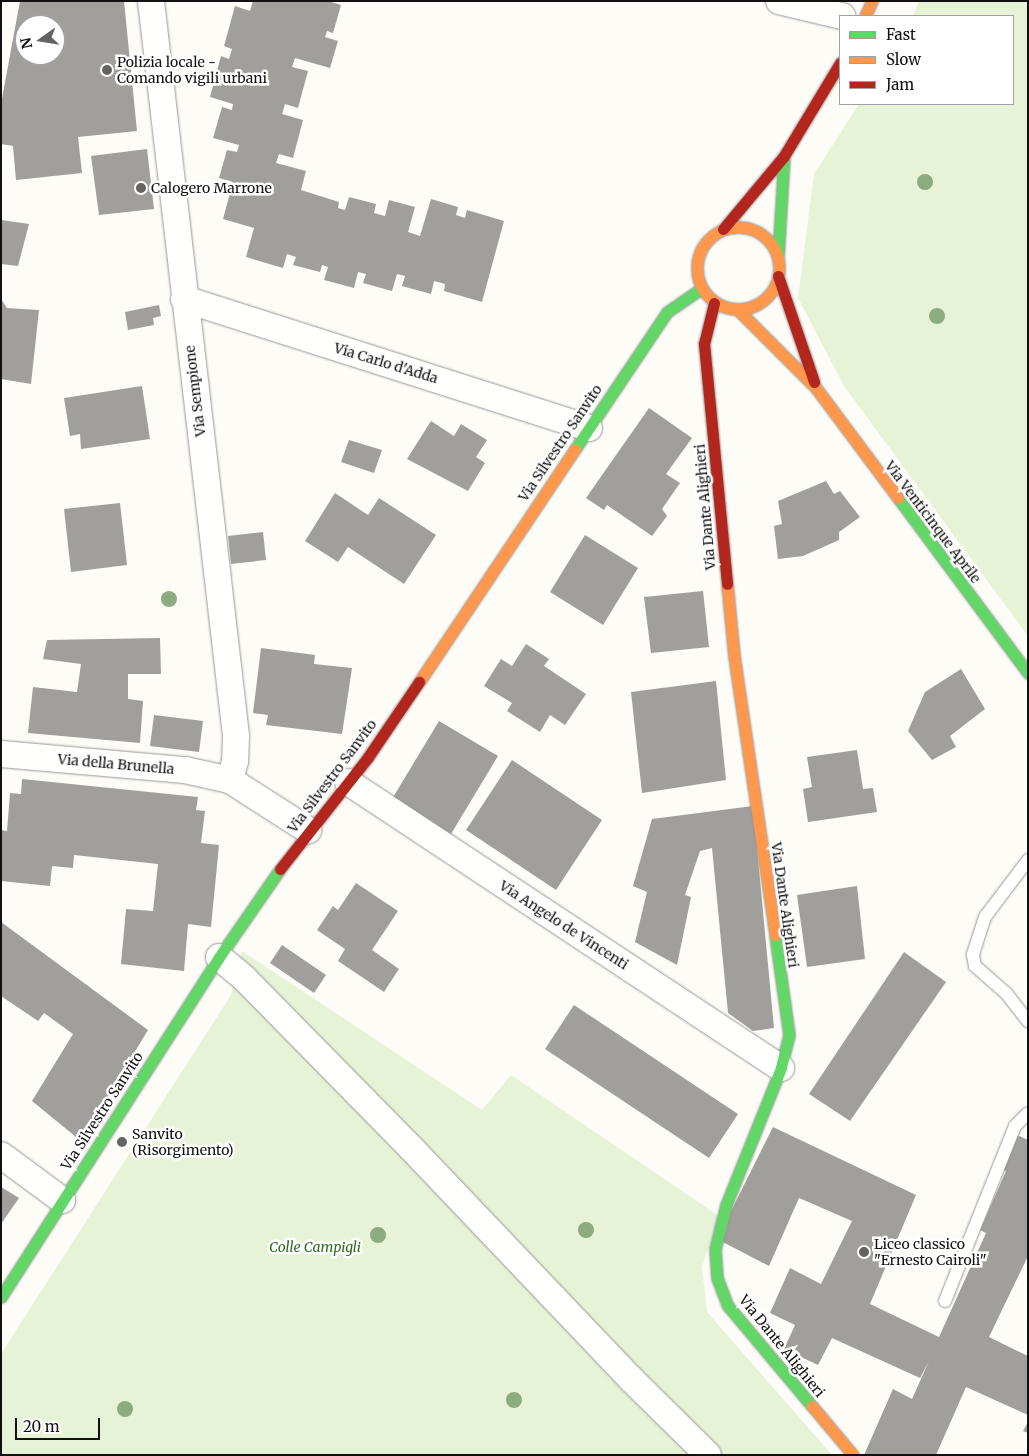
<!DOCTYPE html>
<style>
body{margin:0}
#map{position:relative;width:1029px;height:1456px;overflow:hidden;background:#fdfcf7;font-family:Merriweather,serif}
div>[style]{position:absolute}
.green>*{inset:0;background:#e7f3d7}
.building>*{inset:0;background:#a19f9c}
.roads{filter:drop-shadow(0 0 1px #979795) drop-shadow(0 0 1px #979795)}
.lane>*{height:12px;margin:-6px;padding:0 6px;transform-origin:6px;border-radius:6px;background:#fffffe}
.street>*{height:26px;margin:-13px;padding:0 13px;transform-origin:13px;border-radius:13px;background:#fffffe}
.fast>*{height:11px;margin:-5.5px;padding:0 5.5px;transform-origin:5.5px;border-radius:5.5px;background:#63d668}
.slow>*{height:11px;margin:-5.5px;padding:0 5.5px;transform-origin:5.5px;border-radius:5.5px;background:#ff974d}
.slow>.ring{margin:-5.5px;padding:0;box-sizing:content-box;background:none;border:11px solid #ff974d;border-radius:50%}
.jam>*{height:11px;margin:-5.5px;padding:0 5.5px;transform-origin:5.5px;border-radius:5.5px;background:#b3261e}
.trees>*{width:16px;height:16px;margin:-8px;border-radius:50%;background:#8cac80}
.dots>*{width:14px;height:14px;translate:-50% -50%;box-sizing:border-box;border:2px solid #fff;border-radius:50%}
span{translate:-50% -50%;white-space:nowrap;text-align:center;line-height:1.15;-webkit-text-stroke:5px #fff;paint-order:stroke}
.poi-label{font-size:14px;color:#111}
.left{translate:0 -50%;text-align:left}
.street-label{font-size:14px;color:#111}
.park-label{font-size:14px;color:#2f6b1f;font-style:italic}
.frame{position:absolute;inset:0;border:2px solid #111;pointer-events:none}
.legend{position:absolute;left:839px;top:15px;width:175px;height:90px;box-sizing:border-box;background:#fff;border:1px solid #a0a0a0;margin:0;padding:6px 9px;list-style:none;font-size:15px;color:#111}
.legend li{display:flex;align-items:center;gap:10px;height:25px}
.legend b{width:25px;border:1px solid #a0a0a0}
.north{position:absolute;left:15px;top:15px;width:50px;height:50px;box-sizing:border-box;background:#fff;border:1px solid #a0a0a0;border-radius:50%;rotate:257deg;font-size:14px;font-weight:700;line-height:20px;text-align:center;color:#111}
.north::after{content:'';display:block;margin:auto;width:18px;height:22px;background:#646362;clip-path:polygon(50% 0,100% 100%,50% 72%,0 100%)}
.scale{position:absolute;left:15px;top:1418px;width:85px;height:22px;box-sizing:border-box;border:2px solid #111;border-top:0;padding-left:6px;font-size:15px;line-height:18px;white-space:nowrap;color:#111;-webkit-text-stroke:4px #fff;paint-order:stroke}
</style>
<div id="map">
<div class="green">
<i style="clip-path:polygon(919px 1px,1028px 1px,1028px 636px,844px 386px,798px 298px,814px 174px,859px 104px,1013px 104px,1013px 16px,913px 16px)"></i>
<i style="clip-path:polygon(242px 951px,482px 1110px,511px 1075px,719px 1216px,702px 1267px,707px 1312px,832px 1455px,1px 1455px,1px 1354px,231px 995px)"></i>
</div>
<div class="building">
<i style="clip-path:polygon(evenodd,20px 1px,124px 1px,137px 131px,78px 137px,82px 173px,16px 180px,13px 146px,1px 144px,1px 104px,20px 1px,25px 25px,55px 25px,55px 55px,25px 55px,25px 25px)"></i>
<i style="clip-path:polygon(253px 1px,328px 1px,341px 5px,333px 33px,327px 31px,325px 37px,338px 41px,330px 68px,295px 58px,292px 67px,308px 71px,298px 108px,285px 104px,282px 114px,303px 120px,293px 158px,279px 154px,276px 163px,306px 171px,301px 190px,339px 202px,338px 208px,345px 210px,349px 197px,376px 204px,374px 213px,385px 216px,389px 200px,415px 207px,408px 232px,420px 236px,431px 199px,458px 207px,456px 215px,465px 218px,467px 210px,504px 221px,482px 302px,444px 291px,445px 284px,434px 281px,431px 294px,402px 286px,405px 276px,397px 274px,392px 291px,363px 283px,366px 274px,358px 272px,354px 288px,324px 280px,328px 267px,322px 265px,320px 272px,293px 265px,296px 257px,287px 254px,283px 268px,246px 257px,254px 228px,223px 219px,233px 182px,219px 178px,227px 150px,237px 152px,239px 145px,213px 138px,222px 107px,232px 110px,233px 104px,210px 97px,221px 56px,229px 59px,232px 49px,224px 46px,235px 6px,250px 11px)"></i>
<i style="clip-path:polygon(147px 149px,154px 209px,99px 215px,91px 156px)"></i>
<i style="clip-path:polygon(1px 220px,29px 224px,18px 266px,1px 264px)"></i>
<i style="clip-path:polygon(1px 299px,7px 308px,39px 310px,31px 384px,1px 379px)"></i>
<i style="clip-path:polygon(159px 305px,161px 316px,153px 318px,154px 325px,128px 330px,125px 312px)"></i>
<i style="clip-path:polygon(142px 386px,150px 439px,81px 449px,80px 434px,70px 436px,64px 398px)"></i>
<i style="clip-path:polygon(649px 408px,692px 438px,666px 474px,680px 483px,662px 509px,667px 516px,652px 536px,607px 505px,604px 510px,586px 498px)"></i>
<i style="clip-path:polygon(431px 421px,454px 436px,461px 424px,487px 440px,476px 457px,485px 463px,468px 491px,407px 459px)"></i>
<i style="clip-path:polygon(349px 440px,382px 450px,374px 473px,341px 462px)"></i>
<i style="clip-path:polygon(826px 481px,834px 494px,840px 491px,860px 517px,839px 532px,839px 540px,803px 556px,778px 559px,774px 526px,782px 524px,778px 501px)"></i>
<i style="clip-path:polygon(335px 493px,368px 515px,379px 498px,436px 535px,404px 584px,348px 547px,338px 562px,305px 541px)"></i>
<i style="clip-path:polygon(120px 503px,127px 565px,71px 572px,64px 509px)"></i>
<i style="clip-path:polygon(263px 532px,266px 560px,231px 564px,228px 536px)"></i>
<i style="clip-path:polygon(585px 535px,638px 568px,603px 625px,550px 592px)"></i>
<i style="clip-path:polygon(703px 591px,709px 647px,651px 653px,644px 597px)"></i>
<i style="clip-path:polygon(160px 638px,161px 674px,128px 674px,128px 699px,143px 701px,140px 743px,28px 733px,33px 687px,77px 692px,81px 664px,43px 659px,47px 640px)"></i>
<i style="clip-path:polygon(526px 644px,549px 659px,544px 666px,586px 694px,565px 725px,550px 715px,540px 732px,507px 711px,512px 703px,484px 686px,501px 659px,512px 666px)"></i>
<i style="clip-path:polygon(261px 648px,315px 655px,314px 664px,352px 668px,342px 734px,266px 725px,268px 715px,253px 713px)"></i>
<i style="clip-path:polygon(961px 669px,985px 709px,950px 736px,956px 747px,932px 760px,908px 731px,925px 692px)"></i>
<i style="clip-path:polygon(716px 681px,726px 780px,642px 793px,631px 692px)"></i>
<i style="clip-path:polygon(154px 715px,203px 721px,199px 752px,150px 746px)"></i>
<i style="clip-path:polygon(439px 721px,498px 756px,451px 834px,392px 799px)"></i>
<i style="clip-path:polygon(857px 750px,863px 789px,873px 788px,877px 812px,808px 822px,803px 789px,812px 787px,807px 757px)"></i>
<i style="clip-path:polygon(512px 760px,602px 820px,556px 890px,466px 830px)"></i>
<i style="clip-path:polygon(22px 779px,198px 797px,196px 810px,205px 811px,201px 843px,219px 845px,211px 927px,188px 924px,184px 971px,121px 964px,126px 909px,153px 911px,158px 864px,74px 855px,73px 868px,52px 866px,50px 886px,1px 881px,1px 830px,7px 831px,10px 793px,21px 794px)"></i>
<i style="clip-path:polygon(753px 806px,774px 1028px,753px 1031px,728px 1013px,712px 848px,700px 851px,685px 895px,691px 897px,677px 965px,635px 942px,647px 892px,633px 886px,652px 819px)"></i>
<i style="clip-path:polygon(356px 883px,398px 911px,372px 950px,399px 969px,384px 992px,338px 961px,345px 949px,317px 930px,333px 906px,338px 910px)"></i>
<i style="clip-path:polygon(857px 886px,865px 959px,807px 967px,797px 895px)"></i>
<i style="clip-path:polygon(1px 922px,148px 1030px,81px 1141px,32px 1101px,73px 1034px,44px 1013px,38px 1021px,1px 996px)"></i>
<i style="clip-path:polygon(282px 945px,326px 975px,314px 993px,270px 963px)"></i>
<i style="clip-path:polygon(904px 952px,946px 982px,850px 1121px,809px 1094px)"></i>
<i style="clip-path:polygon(574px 1005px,738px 1114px,709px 1158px,545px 1049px)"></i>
<i style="clip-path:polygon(773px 1127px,916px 1195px,870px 1304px,939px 1337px,986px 1233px,980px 1230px,1006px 1171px,1000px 1168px,1015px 1134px,1028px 1140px,1028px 1256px,989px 1337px,1028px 1356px,1028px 1415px,966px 1387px,936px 1455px,864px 1455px,893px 1389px,912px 1399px,929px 1361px,920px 1378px,832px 1338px,818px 1365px,784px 1349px,795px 1325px,770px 1313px,790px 1268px,821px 1284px,852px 1221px,799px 1198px,769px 1266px,717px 1239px)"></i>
<i style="clip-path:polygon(1px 1187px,19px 1198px,1px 1224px)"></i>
<i style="clip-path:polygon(1028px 1422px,1028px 1433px,1023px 1431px)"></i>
</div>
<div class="roads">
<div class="lane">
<i style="left:1028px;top:860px;width:71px;rotate:127deg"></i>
<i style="left:985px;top:917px;width:40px;rotate:108deg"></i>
<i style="left:973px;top:955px;width:11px;rotate:80deg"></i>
<i style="left:975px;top:966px;width:41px;rotate:41.1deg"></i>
<i style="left:1006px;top:993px;width:36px;rotate:52deg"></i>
<i style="left:945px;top:1301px;width:188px;rotate:-68.2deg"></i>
<i style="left:1015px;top:1126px;width:18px;rotate:-45deg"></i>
</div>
<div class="street">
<i style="left:151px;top:1px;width:740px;rotate:83.4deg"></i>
<i style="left:236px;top:736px;width:25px;rotate:92deg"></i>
<i style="left:235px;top:761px;width:20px;rotate:105deg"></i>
<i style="left:779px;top:1px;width:65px;rotate:13.4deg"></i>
<i style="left:184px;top:299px;width:425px;rotate:17.7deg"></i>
<i style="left:1px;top:754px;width:185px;rotate:5deg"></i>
<i style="left:185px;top:770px;width:46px;rotate:12.5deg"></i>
<i style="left:230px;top:780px;width:93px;rotate:32.7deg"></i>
<i style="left:348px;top:782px;width:519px;rotate:33.45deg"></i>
<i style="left:219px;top:957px;width:33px;rotate:40deg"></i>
<i style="left:244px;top:978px;width:240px;rotate:45.5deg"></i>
<i style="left:412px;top:1149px;width:318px;rotate:46.4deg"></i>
<i style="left:631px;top:1379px;width:108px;rotate:44.6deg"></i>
<i style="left:1px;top:1155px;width:76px;rotate:36.4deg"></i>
</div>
<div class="fast">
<i style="left:778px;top:257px;width:101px;rotate:-86.6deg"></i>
<i style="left:575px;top:449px;width:165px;rotate:-56.1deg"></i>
<i style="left:667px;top:312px;width:42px;rotate:-34.4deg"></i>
<i style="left:898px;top:498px;width:218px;rotate:53.4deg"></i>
<i style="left:775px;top:935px;width:101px;rotate:82deg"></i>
<i style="left:789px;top:1035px;width:34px;rotate:104deg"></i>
<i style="left:781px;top:1068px;width:148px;rotate:111.9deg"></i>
<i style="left:726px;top:1205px;width:45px;rotate:104deg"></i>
<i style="left:715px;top:1249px;width:29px;rotate:86deg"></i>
<i style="left:717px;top:1278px;width:30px;rotate:69deg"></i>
<i style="left:728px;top:1306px;width:131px;rotate:50deg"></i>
<i style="left:1px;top:1297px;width:404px;rotate:-57.3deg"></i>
<i style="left:219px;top:957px;width:107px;rotate:-55.3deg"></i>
</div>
<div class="slow">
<i style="left:865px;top:16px;width:17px;rotate:-65deg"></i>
<i class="ring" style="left:697px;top:227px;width:71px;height:71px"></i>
<i style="left:737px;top:309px;width:112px;rotate:45deg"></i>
<i style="left:816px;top:388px;width:137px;rotate:53.3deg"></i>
<i style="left:727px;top:584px;width:72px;rotate:84.4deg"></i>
<i style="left:734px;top:656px;width:282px;rotate:81.6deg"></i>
<i style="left:419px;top:682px;width:280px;rotate:-56.2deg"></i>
<i style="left:812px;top:1406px;width:64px;rotate:50.1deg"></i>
</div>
<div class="jam">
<i style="left:723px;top:229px;width:95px;rotate:-50.1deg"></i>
<i style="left:784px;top:156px;width:109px;rotate:-58.9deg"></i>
<i style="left:778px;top:276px;width:112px;rotate:71.2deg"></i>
<i style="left:714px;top:303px;width:42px;rotate:103.7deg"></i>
<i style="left:704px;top:344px;width:241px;rotate:84.5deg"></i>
<i style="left:280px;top:869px;width:142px;rotate:-51.8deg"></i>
<i style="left:368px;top:757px;width:91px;rotate:-55.8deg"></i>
</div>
</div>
<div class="trees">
<i style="left:925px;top:182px"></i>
<i style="left:937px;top:316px"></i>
<i style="left:169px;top:599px"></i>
<i style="left:586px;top:1230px"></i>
<i style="left:378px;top:1235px"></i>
<i style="left:514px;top:1400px"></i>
<i style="left:125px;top:1409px"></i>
</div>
<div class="dots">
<i style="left:107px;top:70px;background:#646362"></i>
<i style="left:141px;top:188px;background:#646362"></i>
<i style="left:122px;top:1142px;background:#646362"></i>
<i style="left:864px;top:1252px;background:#646362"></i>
</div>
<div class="poi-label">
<span class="left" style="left:117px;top:70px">Polizia locale -<br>Comando vigili urbani</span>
<span class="left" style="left:151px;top:188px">Calogero Marrone</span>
<span class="left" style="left:132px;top:1142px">Sanvito<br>(Risorgimento)</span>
<span class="left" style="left:874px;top:1252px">Liceo classico<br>"Ernesto Cairoli"</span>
</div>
<div class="street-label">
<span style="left:386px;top:363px;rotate:17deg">Via Carlo d'Adda</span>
<span style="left:195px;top:391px;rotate:-97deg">Via Sempione</span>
<span style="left:560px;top:443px;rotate:-56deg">Via Silvestro Sanvito</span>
<span style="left:705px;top:507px;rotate:-95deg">Via Dante Alighieri</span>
<span style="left:933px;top:522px;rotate:53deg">Via Venticinque Aprile</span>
<span style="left:116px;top:764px;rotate:5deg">Via della Brunella</span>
<span style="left:332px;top:776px;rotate:-53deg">Via Silvestro Sanvito</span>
<span style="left:785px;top:905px;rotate:82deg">Via Dante Alighieri</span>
<span style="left:564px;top:925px;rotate:33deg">Via Angelo de Vincenti</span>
<span style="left:102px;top:1111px;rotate:-57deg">Via Silvestro Sanvito</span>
<span style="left:782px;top:1346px;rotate:51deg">Via Dante Alighieri</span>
</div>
<div class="park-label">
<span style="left:315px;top:1247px">Colle Campigli</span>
</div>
<div class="frame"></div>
<ul class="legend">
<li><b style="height:6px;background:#63d668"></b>Fast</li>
<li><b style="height:6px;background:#ff974d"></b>Slow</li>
<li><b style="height:6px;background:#b3261e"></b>Jam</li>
</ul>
<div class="north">N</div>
<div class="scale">20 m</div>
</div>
